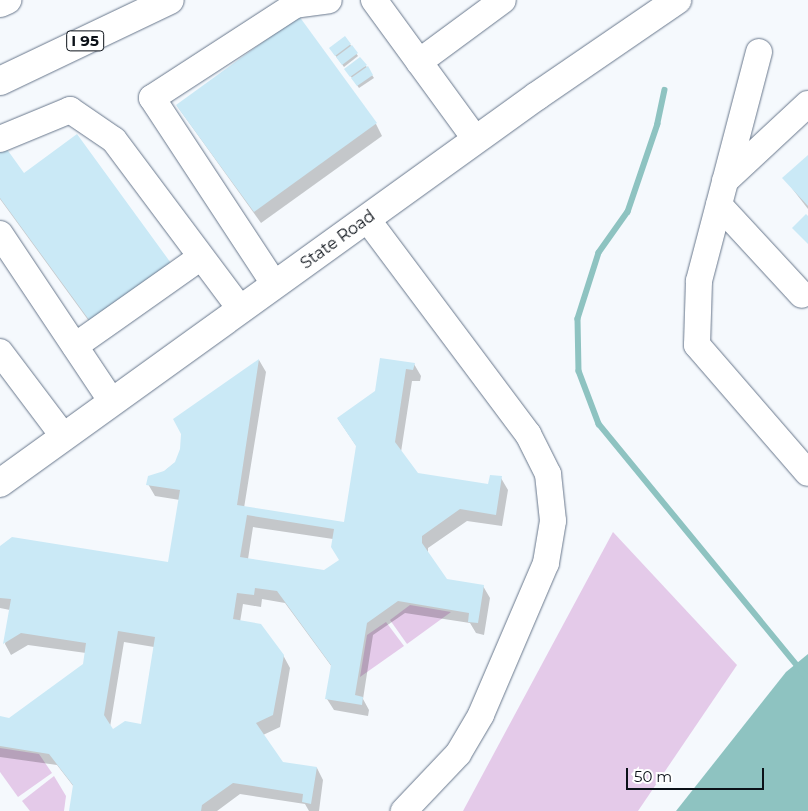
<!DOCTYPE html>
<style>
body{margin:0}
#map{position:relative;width:808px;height:811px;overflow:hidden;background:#f5f9fd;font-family:Montserrat,sans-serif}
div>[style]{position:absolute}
.green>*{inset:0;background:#e4cae9}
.water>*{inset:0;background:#8ec3c1}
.shadow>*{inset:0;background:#0003}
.stream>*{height:5.5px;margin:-2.75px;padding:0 2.75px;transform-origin:2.75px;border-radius:2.75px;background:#8ec3c1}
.building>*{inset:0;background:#cae9f6}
.roads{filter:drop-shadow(0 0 1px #68778c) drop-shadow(0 0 1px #68778c)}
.minor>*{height:26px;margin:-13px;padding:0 13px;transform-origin:13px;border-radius:13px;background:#fff}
.major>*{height:28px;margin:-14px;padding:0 14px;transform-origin:14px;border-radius:14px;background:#fff}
.highway>*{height:28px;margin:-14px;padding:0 14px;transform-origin:14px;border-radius:14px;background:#fff}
span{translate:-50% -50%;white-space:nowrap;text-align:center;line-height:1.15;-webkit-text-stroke:4px #fff;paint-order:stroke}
.shield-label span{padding:1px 4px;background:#fff;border:1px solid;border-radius:4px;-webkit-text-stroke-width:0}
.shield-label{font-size:15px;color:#0b1118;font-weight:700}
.street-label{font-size:16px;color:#0b1118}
.scale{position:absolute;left:626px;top:768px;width:138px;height:22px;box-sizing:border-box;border:2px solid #0b1118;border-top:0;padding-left:6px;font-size:15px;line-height:18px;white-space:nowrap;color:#0b1118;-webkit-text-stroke:4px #fff;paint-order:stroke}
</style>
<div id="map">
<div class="green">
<i style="clip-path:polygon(613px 532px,737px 665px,638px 811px,463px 811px)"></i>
<i style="clip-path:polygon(410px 605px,451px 612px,407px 644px,390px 620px)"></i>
<i style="clip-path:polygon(386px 622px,404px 646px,360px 677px,367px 635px)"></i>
<i style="clip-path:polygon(0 748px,39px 754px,52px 773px,18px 797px,0 772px)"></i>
<i style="clip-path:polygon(54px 776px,66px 796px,64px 811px,30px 811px,22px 801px)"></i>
</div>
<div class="water">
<i style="clip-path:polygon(808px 654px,808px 811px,676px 811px,786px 672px)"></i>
</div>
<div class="shadow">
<i style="clip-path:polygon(345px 37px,358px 56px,344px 67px,332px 51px)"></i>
<i style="clip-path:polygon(366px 66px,374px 78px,359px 88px,347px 71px)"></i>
<i style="clip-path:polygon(177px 106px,376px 124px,382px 136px,261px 223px)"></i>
<i style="clip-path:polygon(0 154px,102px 339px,0 199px)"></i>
<i style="clip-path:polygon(808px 156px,808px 209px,784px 178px)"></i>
<i style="clip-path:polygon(evenodd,381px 359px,414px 364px,421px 376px,420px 381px,412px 381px,401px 452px,417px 474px,489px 485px,501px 478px,508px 490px,502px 526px,467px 521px,428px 548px,428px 554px,446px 580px,483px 586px,490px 598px,484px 635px,476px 633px,470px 623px,405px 613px,373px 635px,363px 699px,369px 710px,368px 716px,334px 710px,327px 699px,332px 667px,285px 603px,262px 599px,261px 607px,243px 604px,240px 622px,283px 655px,290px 668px,280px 727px,263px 735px,282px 763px,317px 768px,323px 780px,319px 811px,309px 811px,305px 804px,240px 794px,217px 811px,70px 811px,74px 787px,57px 765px,0 757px,0 717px,10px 719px,84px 665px,86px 653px,28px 645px,11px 655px,5px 644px,10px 610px,0 608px,0 547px,169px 564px,180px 500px,155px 496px,148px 484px,176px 462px,181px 449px,182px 434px,175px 419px,259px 360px,266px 372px,244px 508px,345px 523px,357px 447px,338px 419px,376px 392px,381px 359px,253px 527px,333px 539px,340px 561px,324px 571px,248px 559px,253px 527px,381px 359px,124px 642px,154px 647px,142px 725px,113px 731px,110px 727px,124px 642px)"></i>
</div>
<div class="stream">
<i style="left:665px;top:90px;width:35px;rotate:102deg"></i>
<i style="left:658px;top:124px;width:93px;rotate:108.8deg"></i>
<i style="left:628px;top:212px;width:50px;rotate:125.3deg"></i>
<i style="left:599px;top:253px;width:69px;rotate:107.7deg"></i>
<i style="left:578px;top:319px;width:52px;rotate:88.9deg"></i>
<i style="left:579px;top:371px;width:57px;rotate:69.3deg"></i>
<i style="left:599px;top:424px;width:329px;rotate:50.6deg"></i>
</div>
<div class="building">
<i style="clip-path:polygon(299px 16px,377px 123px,254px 212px,176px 105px)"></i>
<i style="clip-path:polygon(345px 36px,351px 44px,335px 56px,329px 48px)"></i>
<i style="clip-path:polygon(352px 45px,358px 53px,342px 65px,336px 57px)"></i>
<i style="clip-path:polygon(360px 57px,367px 65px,350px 77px,344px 69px)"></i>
<i style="clip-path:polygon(368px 66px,373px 75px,357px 86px,351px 78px)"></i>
<i style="clip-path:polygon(77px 134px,176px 270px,95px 328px,0 198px,0 152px,6px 148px,24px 173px)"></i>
<i style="clip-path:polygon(808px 155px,808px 206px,782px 178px)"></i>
<i style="clip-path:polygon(806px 214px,808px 216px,808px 244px,792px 228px)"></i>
<i style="clip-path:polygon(evenodd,380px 358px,415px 363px,413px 370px,406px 369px,395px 442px,418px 473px,488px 484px,490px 475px,502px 476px,496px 515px,460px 509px,422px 536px,422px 543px,447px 579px,484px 585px,478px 623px,468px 622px,469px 613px,398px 601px,367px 623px,355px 695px,363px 697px,362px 705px,325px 699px,331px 665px,277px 591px,255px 588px,254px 595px,237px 593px,233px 619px,261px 624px,284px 655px,273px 715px,256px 723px,283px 762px,317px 767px,311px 804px,302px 802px,303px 794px,233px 783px,202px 805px,201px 811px,69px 811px,73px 785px,49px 754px,0 746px,0 716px,9px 718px,83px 664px,86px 643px,21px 633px,3px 644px,11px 599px,0 598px,0 546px,12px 537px,168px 562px,180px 490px,146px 485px,148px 476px,164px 471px,175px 462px,180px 449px,181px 434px,173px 419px,259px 359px,237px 505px,344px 522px,356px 446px,337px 418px,375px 391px,380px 358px,247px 515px,334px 529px,331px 547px,339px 560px,324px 570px,240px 557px,247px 515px,380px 358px,118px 631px,155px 637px,141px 724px,125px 721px,113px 729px,104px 715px,118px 631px)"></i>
</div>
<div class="roads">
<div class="minor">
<i style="left:374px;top:0;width:173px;rotate:53.9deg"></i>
<i style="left:759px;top:52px;width:237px;rotate:104.7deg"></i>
<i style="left:699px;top:281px;width:64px;rotate:91.8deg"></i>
<i style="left:697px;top:345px;width:169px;rotate:49.1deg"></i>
<i style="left:419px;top:62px;width:104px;rotate:-36.4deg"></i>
<i style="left:0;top:139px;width:76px;rotate:-22.5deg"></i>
<i style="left:70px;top:110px;width:53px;rotate:34.3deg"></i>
<i style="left:114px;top:140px;width:212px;rotate:53.2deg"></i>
<i style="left:725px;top:181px;width:113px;rotate:-42.9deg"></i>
<i style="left:719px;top:205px;width:122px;rotate:47.3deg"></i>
<i style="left:367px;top:219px;width:269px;rotate:53.2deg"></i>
<i style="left:528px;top:434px;width:45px;rotate:63.4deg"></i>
<i style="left:548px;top:474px;width:47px;rotate:83.9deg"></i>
<i style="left:553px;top:521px;width:43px;rotate:99.5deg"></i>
<i style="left:546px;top:563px;width:165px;rotate:113.2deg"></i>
<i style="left:481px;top:715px;width:45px;rotate:120.5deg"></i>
<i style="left:458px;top:754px;width:79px;rotate:133.5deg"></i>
<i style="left:0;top:234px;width:202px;rotate:56.3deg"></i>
<i style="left:275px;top:285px;width:224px;rotate:-123.3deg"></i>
<i style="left:152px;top:98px;width:171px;rotate:-33deg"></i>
<i style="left:295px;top:5px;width:34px;rotate:-8deg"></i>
<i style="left:75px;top:346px;width:154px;rotate:-35.2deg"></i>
<i style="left:0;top:352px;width:106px;rotate:53deg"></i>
</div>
<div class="major">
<i style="left:0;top:483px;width:662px;rotate:-35.78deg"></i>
<i style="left:537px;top:96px;width:170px;rotate:-34.4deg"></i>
</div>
<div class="highway">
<i style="left:0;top:3px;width:8px;rotate:-23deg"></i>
<i style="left:0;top:81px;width:188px;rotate:-25.5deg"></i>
</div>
</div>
<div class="shield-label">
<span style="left:85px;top:41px">I 95</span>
</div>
<div class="street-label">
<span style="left:338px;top:240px;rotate:-36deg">State Road</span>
</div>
<div class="scale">50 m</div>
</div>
